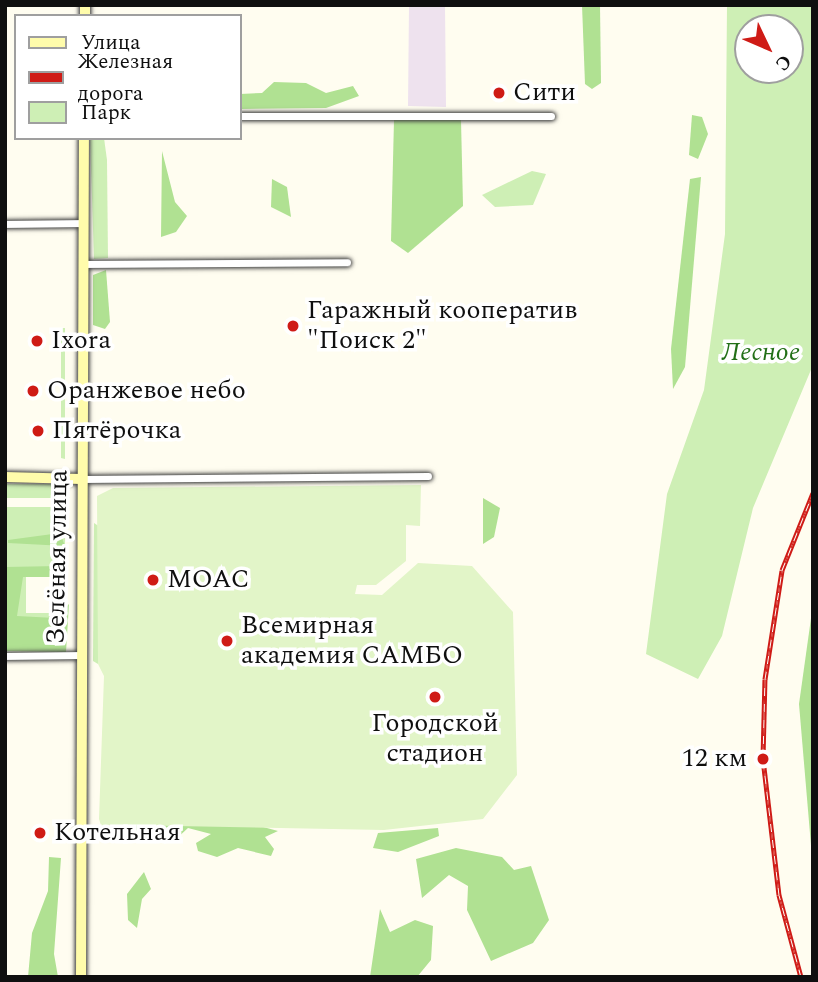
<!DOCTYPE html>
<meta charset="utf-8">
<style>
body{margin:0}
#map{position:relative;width:818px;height:982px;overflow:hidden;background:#fffdf0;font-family:Spectral,serif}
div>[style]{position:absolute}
.industrial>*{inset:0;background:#eee2ee}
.green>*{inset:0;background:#ceefb5}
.forest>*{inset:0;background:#b0e192}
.pitch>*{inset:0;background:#e2f5c8}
.roads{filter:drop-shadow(0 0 2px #424242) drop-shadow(0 0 2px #424242)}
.street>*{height:7px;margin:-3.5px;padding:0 3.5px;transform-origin:3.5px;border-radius:3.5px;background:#fff}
.secondary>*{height:10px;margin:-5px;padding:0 5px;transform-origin:5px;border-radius:5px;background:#fffcab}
.rail>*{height:5px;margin-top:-2.5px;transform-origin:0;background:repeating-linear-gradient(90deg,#fff 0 8px,#cf1b16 0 16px);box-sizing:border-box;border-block:2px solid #cf1b16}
.dots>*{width:19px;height:19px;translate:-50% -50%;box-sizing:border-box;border:4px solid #fff;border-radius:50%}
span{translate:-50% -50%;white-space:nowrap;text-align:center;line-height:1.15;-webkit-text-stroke:7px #fff;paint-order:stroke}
.poi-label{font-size:26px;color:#0f0f0f}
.left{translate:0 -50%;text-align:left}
.right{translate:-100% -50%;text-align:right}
.park-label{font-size:26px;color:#226f17;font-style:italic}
.street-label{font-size:26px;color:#0f0f0f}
.frame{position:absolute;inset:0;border:7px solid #0f0f0f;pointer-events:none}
.legend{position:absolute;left:14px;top:14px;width:228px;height:126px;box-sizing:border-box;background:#fff;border:2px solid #9f9f9f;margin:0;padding:9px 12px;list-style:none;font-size:21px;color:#0f0f0f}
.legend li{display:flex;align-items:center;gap:14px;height:35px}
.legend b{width:35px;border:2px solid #9f9f9f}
.north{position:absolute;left:734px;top:14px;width:70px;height:70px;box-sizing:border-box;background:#fff;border:2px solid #9f9f9f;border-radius:50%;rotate:134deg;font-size:19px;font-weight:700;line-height:28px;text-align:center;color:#0f0f0f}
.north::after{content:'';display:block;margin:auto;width:24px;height:32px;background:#cf1b16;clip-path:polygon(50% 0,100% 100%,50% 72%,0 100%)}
</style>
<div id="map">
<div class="industrial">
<i style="clip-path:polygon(409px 5px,445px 5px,446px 107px,408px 106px)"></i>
</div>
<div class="green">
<i style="clip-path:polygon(evenodd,727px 5px,813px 5px,813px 365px,753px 508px,722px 636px,698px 679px,646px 654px,667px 494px,704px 390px,725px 234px,727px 5px,748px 28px,790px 28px,790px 70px,748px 70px,748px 28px)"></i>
<i style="clip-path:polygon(90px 138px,104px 138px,107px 160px,108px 258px,94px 259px)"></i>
<i style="clip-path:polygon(532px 171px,546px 174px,533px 205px,495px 207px,482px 195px)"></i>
<i style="clip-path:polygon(61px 328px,65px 328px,65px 459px,61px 458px)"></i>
<i style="clip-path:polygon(5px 484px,58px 484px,70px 498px,5px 498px)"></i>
<i style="clip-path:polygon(5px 507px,65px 507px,65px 571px,26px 572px,26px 613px,62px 613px,63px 651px,5px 651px)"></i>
<i style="clip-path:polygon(94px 523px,106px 531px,98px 664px,93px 661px)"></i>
</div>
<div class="forest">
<i style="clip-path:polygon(582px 5px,600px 5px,601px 83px,592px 89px,585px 84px)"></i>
<i style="clip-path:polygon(274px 82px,306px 83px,326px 93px,353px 86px,359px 96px,326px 108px,240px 109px,240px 94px,262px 93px)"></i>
<i style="clip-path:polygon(692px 115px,702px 117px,708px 134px,698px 159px,689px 155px)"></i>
<i style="clip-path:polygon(394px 120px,461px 120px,463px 206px,408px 253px,391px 241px)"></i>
<i style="clip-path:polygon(162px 151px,175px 202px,187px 216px,176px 232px,161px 237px)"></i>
<i style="clip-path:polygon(701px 177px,685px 367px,673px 389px,671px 349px,690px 179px)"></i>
<i style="clip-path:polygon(272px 179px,287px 187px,291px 217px,271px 207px)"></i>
<i style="clip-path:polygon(106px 270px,110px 322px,105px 329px,93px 325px,93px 275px)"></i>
<i style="clip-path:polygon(483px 498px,500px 508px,494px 537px,483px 544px)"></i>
<i style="clip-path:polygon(60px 533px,65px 546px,8px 543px,8px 540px)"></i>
<i style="clip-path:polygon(59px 566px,62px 577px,23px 577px,17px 616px,55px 618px,69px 604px,66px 652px,5px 651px,5px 567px)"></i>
<i style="clip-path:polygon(813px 604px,813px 869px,799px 704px)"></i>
<i style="clip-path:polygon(241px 821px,278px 831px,265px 837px,274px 849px,271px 856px,238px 848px,217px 857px,198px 851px,196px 843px,211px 834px,188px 828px,175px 840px,127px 835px,126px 824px)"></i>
<i style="clip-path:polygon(438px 828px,439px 836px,398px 852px,373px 848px,378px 833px)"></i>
<i style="clip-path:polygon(456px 848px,502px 857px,514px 870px,531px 866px,549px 920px,533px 943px,491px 961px,467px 910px,468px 886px,449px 875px,422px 898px,416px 859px)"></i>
<i style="clip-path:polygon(49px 857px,61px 858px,54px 954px,58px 977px,28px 977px,32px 933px,48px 891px)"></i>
<i style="clip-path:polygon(144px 872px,151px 889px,142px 899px,137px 928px,128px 920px,127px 894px)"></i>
<i style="clip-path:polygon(380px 909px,390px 932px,415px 920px,433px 926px,431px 960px,417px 977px,370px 977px)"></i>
</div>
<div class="pitch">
<i style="clip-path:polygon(421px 485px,420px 526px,406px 525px,406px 561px,376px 585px,357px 585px,355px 594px,382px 595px,418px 563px,472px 566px,513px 612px,517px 775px,483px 819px,384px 830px,122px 825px,104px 835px,99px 819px,104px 676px,98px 664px,97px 496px,113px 488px)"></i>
</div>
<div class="roads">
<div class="street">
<i style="left:240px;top:116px;width:311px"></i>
<i style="left:5px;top:224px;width:79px;rotate:-0.7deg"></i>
<i style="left:84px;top:264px;width:263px;rotate:-0.4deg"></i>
<i style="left:81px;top:479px;width:347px;rotate:-0.5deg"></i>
<i style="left:5px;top:656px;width:75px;rotate:-0.8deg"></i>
</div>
<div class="secondary">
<i style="left:85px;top:16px;width:11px;rotate:-90deg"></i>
<i style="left:5px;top:477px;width:76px;rotate:1.5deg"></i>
<i style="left:81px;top:977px;width:839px;rotate:-89.8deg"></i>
</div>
</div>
<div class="rail">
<i style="left:801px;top:977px;width:85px;rotate:-105deg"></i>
<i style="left:779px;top:895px;width:137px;rotate:-96.7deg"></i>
<i style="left:763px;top:759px;width:80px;rotate:-88.6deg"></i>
<i style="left:765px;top:679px;width:110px;rotate:-81.1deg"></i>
<i style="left:782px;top:570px;width:83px;rotate:-68.1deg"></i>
</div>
<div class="dots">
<i style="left:499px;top:93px;background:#cf1b16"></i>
<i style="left:293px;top:326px;background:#cf1b16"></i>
<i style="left:37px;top:341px;background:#cf1b16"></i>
<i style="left:33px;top:391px;background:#cf1b16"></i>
<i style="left:38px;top:431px;background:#cf1b16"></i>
<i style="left:153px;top:580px;background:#cf1b16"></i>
<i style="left:227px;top:641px;background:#cf1b16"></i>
<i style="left:435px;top:697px;background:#cf1b16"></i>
<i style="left:763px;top:759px;background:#cf1b16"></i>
<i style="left:40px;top:833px;background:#cf1b16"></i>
</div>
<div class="poi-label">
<span class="left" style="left:513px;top:93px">Сити</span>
<span class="left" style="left:307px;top:326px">Гаражный кооператив<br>"Поиск 2"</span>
<span class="left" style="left:51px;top:341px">Ixora</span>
<span class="left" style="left:47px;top:391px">Оранжевое небо</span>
<span class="left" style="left:52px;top:431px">Пятёрочка</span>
<span class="left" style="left:167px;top:580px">МОАС</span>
<span class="left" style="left:241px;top:641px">Всемирная<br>академия САМБО</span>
<span style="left:435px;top:739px">Городской<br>стадион</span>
<span class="right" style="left:747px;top:759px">12 км</span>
<span class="left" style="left:54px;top:833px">Котельная</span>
</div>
<div class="park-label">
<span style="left:761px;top:353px">Лесное</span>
</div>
<div class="street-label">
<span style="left:58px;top:557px;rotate:-89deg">Зелёная улица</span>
</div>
<div class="frame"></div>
<ul class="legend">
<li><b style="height:9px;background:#fffcab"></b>Улица</li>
<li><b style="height:9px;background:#cf1b16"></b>Железная дорога</li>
<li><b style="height:19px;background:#ceefb5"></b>Парк</li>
</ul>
<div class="north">С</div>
</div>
